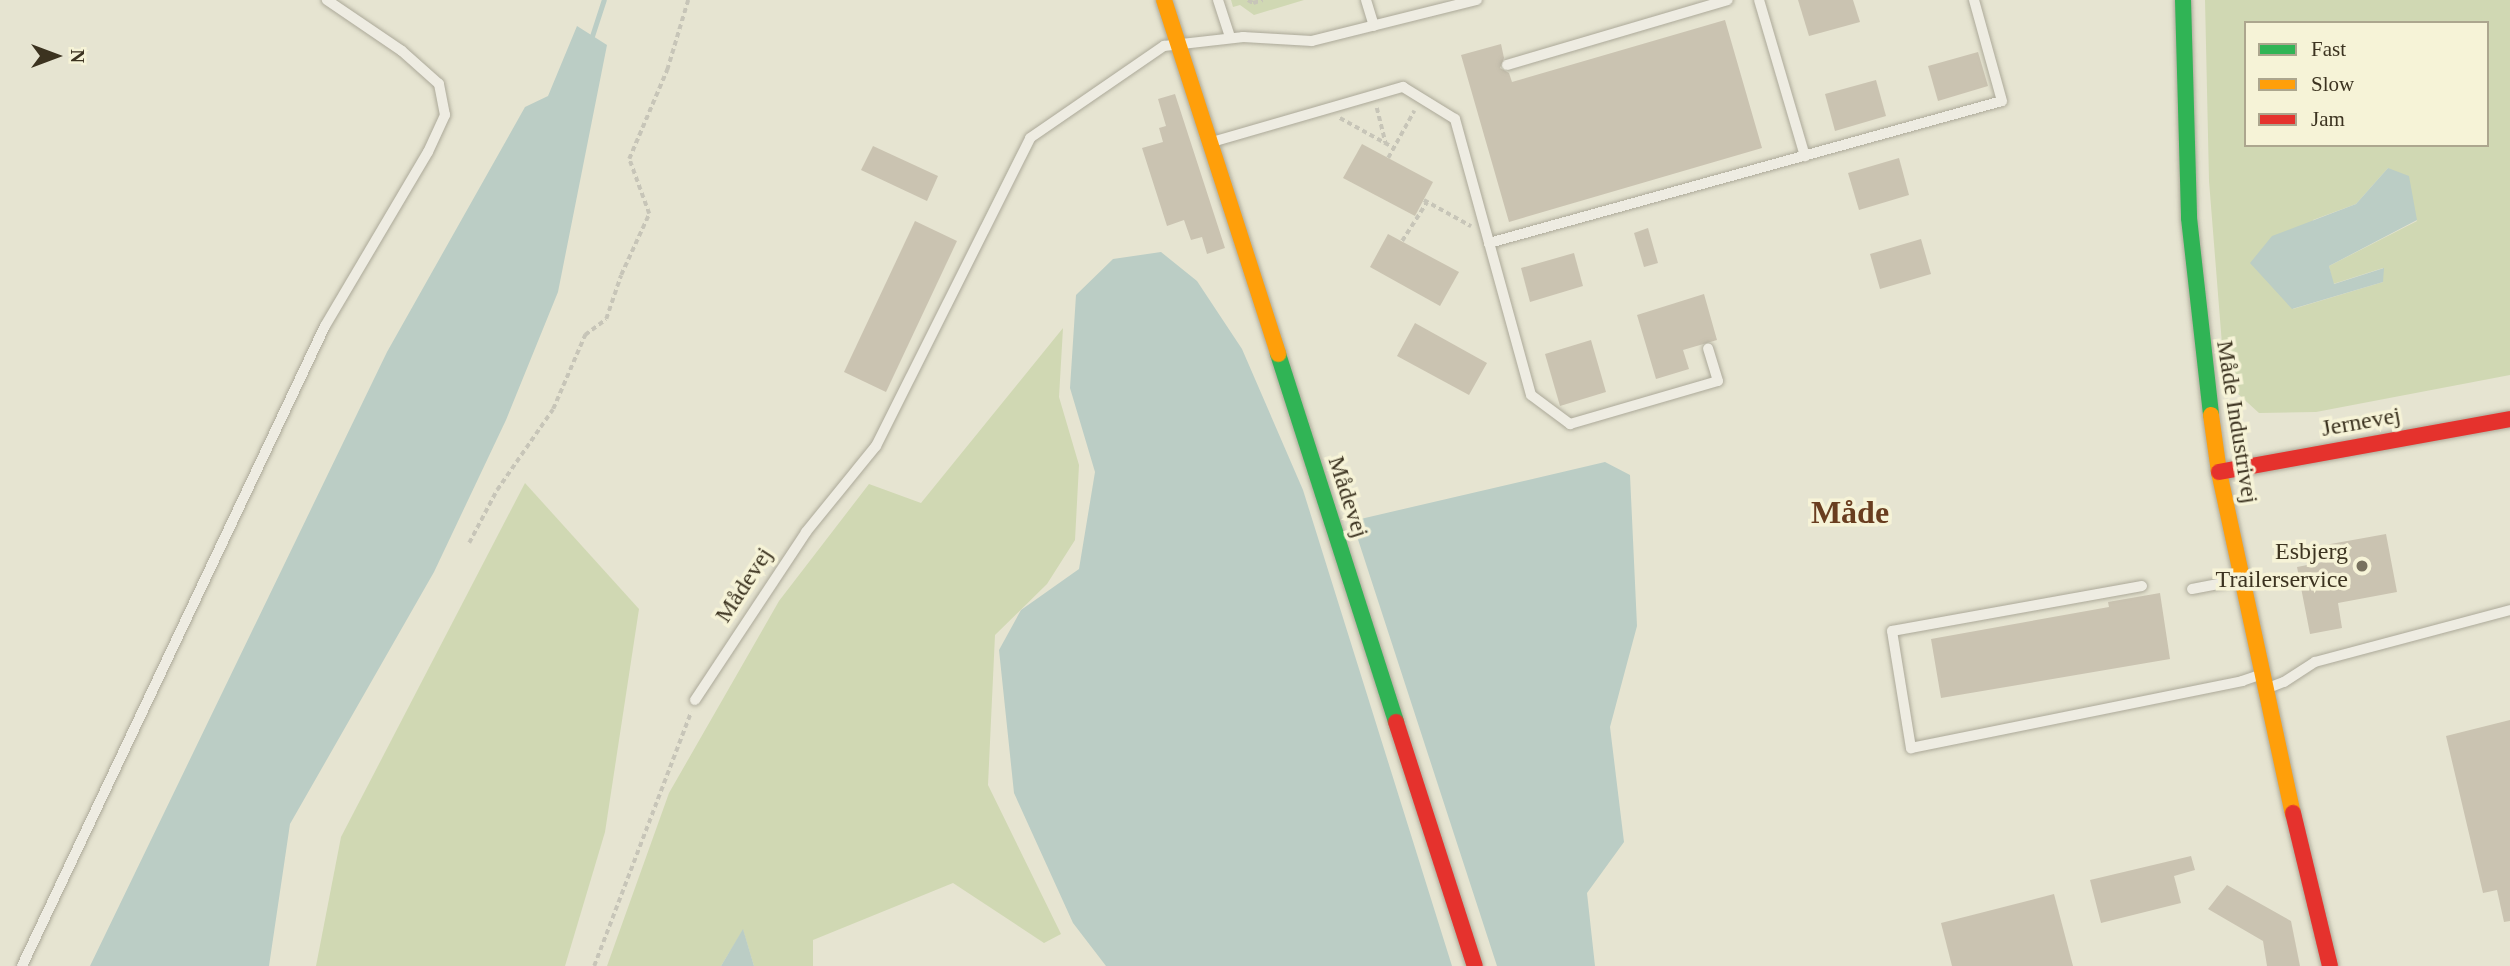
<!DOCTYPE html>
<meta charset="utf-8">
<style>
body{margin:0}
#map{position:relative;width:2510px;height:966px;overflow:hidden;background:#e6e4d1;font-family:"Times New Roman",serif}
div>[style]{position:absolute}
.green>*{inset:0;background:#d0d8b3}
.water>*{inset:0;background:#bbcdc5}
.stream>*{height:5px;margin:-2.5px;padding:0 2.5px;transform-origin:2.5px;border-radius:2.5px;background:#bbcdc5}
.building>*{inset:0;background:#cac3b1}
.path>*{height:3.5px;margin-top:-1.75px;transform-origin:0;background:repeating-linear-gradient(90deg,#c7c5b8 0 5px,transparent 0 8.5px)}
.roads{filter:drop-shadow(0 0 2px #aca999) drop-shadow(0 0 2px #aca999)}
.lane>*{height:10px;margin:-5px;padding:0 5px;transform-origin:5px;border-radius:5px;background:#eeece2}
.fast>*{height:16px;margin:-8px;padding:0 8px;transform-origin:8px;border-radius:8px;background:#30b455}
.slow>*{height:16px;margin:-8px;padding:0 8px;transform-origin:8px;border-radius:8px;background:#ff9f0a}
.jam>*{height:16px;margin:-8px;padding:0 8px;transform-origin:8px;border-radius:8px;background:#e5322d}
.dots>*{width:19px;height:19px;translate:-50% -50%;box-sizing:border-box;border:4px solid #f6f3d7;border-radius:50%}
span{translate:-50% -50%;white-space:nowrap;text-align:center;line-height:1.15;-webkit-text-stroke:7px #f6f3d7;paint-order:stroke}
.street-label{font-size:24px;color:#3c3320}
.poi-label{font-size:24px;color:#3c3320}
.right{translate:-100% -50%;text-align:right}
.district-label{font-size:32px;color:#693d1f;font-weight:700}
.legend{position:absolute;left:2244px;top:21px;width:245px;height:126px;box-sizing:border-box;background:#f6f3d7;border:2px solid #aca68e;margin:0;padding:9px 12px;list-style:none;font-size:21px;color:#3c3320}
.legend li{display:flex;align-items:center;gap:14px;height:35px}
.legend b{width:35px;border:2px solid #aca68e}
.north{position:absolute;left:21px;top:21px;width:70px;height:70px;-webkit-text-stroke:5px #f6f3d7;paint-order:stroke;rotate:90deg;font-size:19px;font-weight:700;line-height:28px;text-align:center;color:#3c3320}
.north::after{content:'';display:block;margin:auto;width:24px;height:32px;background:#3c3320;clip-path:polygon(50% 0,100% 100%,50% 72%,0 100%)}
</style>
<div id="map">
<div class="green">
<i style="clip-path:polygon(1231px 0,1304px 0,1254px 15px,1240px 5px,1233px 7px)"></i>
<i style="clip-path:polygon(evenodd,2205px 0,2510px 0,2510px 375px,2316px 412px,2259px 413px,2225px 382px,2209px 181px,2205px 0,2246px 23px,2487px 23px,2487px 145px,2246px 145px,2246px 23px,2205px 0,2388px 168px,2417px 221px,2329px 266px,2333px 284px,2383px 268px,2383px 282px,2293px 309px,2313px 220px,2356px 204px,2388px 168px)"></i>
<i style="clip-path:polygon(1063px 328px,1059px 397px,1079px 465px,1075px 540px,1047px 584px,995px 635px,988px 785px,1061px 934px,1044px 943px,953px 883px,813px 940px,813px 966px,754px 966px,743px 930px,721px 966px,607px 966px,669px 793px,779px 601px,869px 484px,921px 503px)"></i>
<i style="clip-path:polygon(525px 483px,639px 609px,605px 832px,565px 966px,316px 966px,341px 837px)"></i>
</div>
<div class="water">
<i style="clip-path:polygon(577px 26px,607px 45px,558px 292px,506px 420px,434px 572px,290px 824px,269px 966px,90px 966px,387px 352px,525px 107px,548px 96px)"></i>
<i style="clip-path:polygon(2388px 168px,2409px 176px,2417px 220px,2329px 266px,2334px 284px,2384px 268px,2383px 282px,2292px 309px,2250px 263px,2272px 236px,2356px 204px)"></i>
<i style="clip-path:polygon(1161px 252px,1197px 281px,1242px 349px,1303px 490px,1452px 966px,1106px 966px,1073px 923px,1014px 793px,999px 650px,1021px 610px,1079px 569px,1095px 472px,1070px 388px,1076px 295px,1113px 259px)"></i>
<i style="clip-path:polygon(1605px 462px,1630px 475px,1637px 626px,1610px 727px,1624px 842px,1587px 893px,1595px 966px,1497px 966px,1352px 521px)"></i>
<i style="clip-path:polygon(743px 929px,754px 966px,721px 966px)"></i>
</div>
<div class="stream">
<i style="left:592px;top:36px;width:38px;rotate:-72deg"></i>
</div>
<div class="building">
<i style="clip-path:polygon(1798px 0,1853px 0,1860px 22px,1809px 36px)"></i>
<i style="clip-path:polygon(1725px 20px,1762px 148px,1509px 222px,1461px 55px,1501px 44px,1504px 58px,1500px 68px,1509px 73px,1512px 82px)"></i>
<i style="clip-path:polygon(1978px 52px,1988px 86px,1938px 101px,1928px 66px)"></i>
<i style="clip-path:polygon(1876px 80px,1886px 116px,1835px 131px,1825px 94px)"></i>
<i style="clip-path:polygon(1175px 94px,1225px 248px,1207px 254px,1202px 237px,1191px 240px,1184px 220px,1167px 226px,1142px 148px,1163px 142px,1159px 128px,1166px 126px,1158px 99px)"></i>
<i style="clip-path:polygon(1362px 144px,1433px 182px,1415px 216px,1343px 178px)"></i>
<i style="clip-path:polygon(873px 146px,938px 176px,927px 201px,861px 170px)"></i>
<i style="clip-path:polygon(1899px 158px,1909px 195px,1859px 210px,1848px 173px)"></i>
<i style="clip-path:polygon(915px 221px,957px 241px,886px 392px,844px 372px)"></i>
<i style="clip-path:polygon(1648px 228px,1658px 263px,1644px 267px,1634px 233px)"></i>
<i style="clip-path:polygon(1388px 234px,1459px 272px,1440px 306px,1370px 267px)"></i>
<i style="clip-path:polygon(1921px 239px,1931px 274px,1880px 289px,1870px 254px)"></i>
<i style="clip-path:polygon(1574px 253px,1583px 286px,1530px 302px,1521px 268px)"></i>
<i style="clip-path:polygon(1704px 294px,1717px 340px,1683px 350px,1689px 369px,1656px 379px,1637px 315px)"></i>
<i style="clip-path:polygon(1415px 323px,1487px 363px,1469px 395px,1397px 356px)"></i>
<i style="clip-path:polygon(1591px 340px,1606px 392px,1560px 406px,1545px 354px)"></i>
<i style="clip-path:polygon(2386px 534px,2397px 592px,2338px 603px,2342px 628px,2310px 634px,2297px 567px,2328px 561px,2325px 545px)"></i>
<i style="clip-path:polygon(2160px 593px,2170px 659px,1941px 698px,1931px 639px,2109px 607px,2108px 602px)"></i>
<i style="clip-path:polygon(2510px 720px,2510px 921px,2504px 922px,2497px 890px,2483px 893px,2446px 736px)"></i>
<i style="clip-path:polygon(2191px 856px,2195px 870px,2174px 876px,2181px 903px,2101px 923px,2090px 880px)"></i>
<i style="clip-path:polygon(2227px 885px,2291px 921px,2300px 966px,2267px 966px,2263px 941px,2208px 909px)"></i>
<i style="clip-path:polygon(2054px 894px,2073px 966px,1952px 966px,1941px 923px)"></i>
</div>
<div class="path">
<i style="left:1248px;top:0;width:6px;rotate:31deg"></i>
<i style="left:1253px;top:3px;width:10px;rotate:-17deg"></i>
<i style="left:1377px;top:108px;width:36px;rotate:76deg"></i>
<i style="left:1340px;top:118px;width:62px;rotate:29.1deg"></i>
<i style="left:1388px;top:158px;width:54px;rotate:-61deg"></i>
<i style="left:1424px;top:200px;width:54px;rotate:29deg"></i>
<i style="left:1402px;top:241px;width:46px;rotate:-57.3deg"></i>
<i style="left:469px;top:543px;width:60px;rotate:-62.2deg"></i>
<i style="left:497px;top:490px;width:98px;rotate:-55.3deg"></i>
<i style="left:553px;top:409px;width:81px;rotate:-66.6deg"></i>
<i style="left:585px;top:335px;width:26px;rotate:-37deg"></i>
<i style="left:606px;top:319px;width:46px;rotate:-71.2deg"></i>
<i style="left:621px;top:275px;width:67px;rotate:-65.3deg"></i>
<i style="left:649px;top:214px;width:59px;rotate:-110deg"></i>
<i style="left:629px;top:159px;width:97px;rotate:-66.9deg"></i>
<i style="left:667px;top:70px;width:73px;rotate:-73.3deg"></i>
<i style="left:594px;top:966px;width:272px;rotate:-69.1deg"></i>
</div>
<div class="roads">
<div class="lane">
<i style="left:1218px;top:0;width:40px;rotate:72deg"></i>
<i style="left:1366px;top:0;width:27px;rotate:73deg"></i>
<i style="left:1759px;top:0;width:163px;rotate:73.6deg"></i>
<i style="left:1507px;top:65px;width:230px;rotate:-16.4deg"></i>
<i style="left:1212px;top:142px;width:199px;rotate:-16.1deg"></i>
<i style="left:1403px;top:87px;width:61px;rotate:31.6deg"></i>
<i style="left:1455px;top:119px;width:286px;rotate:74.6deg"></i>
<i style="left:1531px;top:395px;width:49px;rotate:36.6deg"></i>
<i style="left:1570px;top:424px;width:154px;rotate:-16.2deg"></i>
<i style="left:1718px;top:381px;width:34px;rotate:-107deg"></i>
<i style="left:1489px;top:243px;width:532px;rotate:-15.47deg"></i>
<i style="left:2002px;top:101px;width:105px;rotate:-105.5deg"></i>
<i style="left:2142px;top:586px;width:254px;rotate:169.8deg"></i>
<i style="left:1892px;top:631px;width:119px;rotate:80.8deg"></i>
<i style="left:1911px;top:748px;width:338px;rotate:-11.4deg"></i>
<i style="left:2242px;top:681px;width:18px;rotate:-19deg"></i>
<i style="left:2192px;top:589px;width:48px;rotate:-10.8deg"></i>
<i style="left:2268px;top:688px;width:17px;rotate:-21deg"></i>
<i style="left:2284px;top:682px;width:37px;rotate:-33deg"></i>
<i style="left:2315px;top:662px;width:202px;rotate:-14.9deg"></i>
<i style="left:695px;top:700px;width:201px;rotate:-56.5deg"></i>
<i style="left:806px;top:532px;width:111px;rotate:-50.9deg"></i>
<i style="left:876px;top:446px;width:344px;rotate:-63.4deg"></i>
<i style="left:1030px;top:138px;width:163px;rotate:-34.5deg"></i>
<i style="left:1164px;top:46px;width:80px;rotate:-6.5deg"></i>
<i style="left:1243px;top:37px;width:69px;rotate:3.3deg"></i>
<i style="left:1312px;top:41px;width:170px;rotate:-14deg"></i>
<i style="left:22px;top:966px;width:708px;rotate:-64.67deg"></i>
<i style="left:325px;top:326px;width:202px;rotate:-59.4deg"></i>
<i style="left:428px;top:152px;width:41px;rotate:-65.3deg"></i>
<i style="left:445px;top:115px;width:32px;rotate:-101deg"></i>
<i style="left:439px;top:84px;width:50px;rotate:-138.3deg"></i>
<i style="left:402px;top:51px;width:91px;rotate:-145.8deg"></i>
</div>
<div class="fast">
<i style="left:2183px;top:0;width:218px;rotate:88.4deg"></i>
<i style="left:2189px;top:218px;width:198px;rotate:83.6deg"></i>
<i style="left:1278px;top:354px;width:386px;rotate:72.2deg"></i>
</div>
<div class="slow">
<i style="left:1164px;top:0;width:372px;rotate:72.1deg"></i>
<i style="left:2211px;top:415px;width:58px;rotate:82deg"></i>
<i style="left:2219px;top:472px;width:349px;rotate:77.8deg"></i>
</div>
<div class="jam">
<i style="left:2219px;top:472px;width:296px;rotate:-10.3deg"></i>
<i style="left:1396px;top:722px;width:256px;rotate:72.1deg"></i>
<i style="left:2293px;top:813px;width:157px;rotate:76.4deg"></i>
</div>
</div>
<div class="dots">
<i style="left:2362px;top:566px;background:#78715e"></i>
</div>
<div class="street-label">
<span style="left:2237px;top:422px;rotate:81deg">Måde Industrivej</span>
<span style="left:2361px;top:422px;rotate:-10deg">Jernevej</span>
<span style="left:1348px;top:497px;rotate:72deg">Mådevej</span>
<span style="left:744px;top:585px;rotate:-57deg">Mådevej</span>
</div>
<div class="poi-label">
<span class="right" style="left:2348px;top:566px">Esbjerg<br>Trailerservice</span>
</div>
<div class="district-label">
<span style="left:1850px;top:512px">Måde</span>
</div>
<ul class="legend">
<li><b style="height:9px;background:#30b455"></b>Fast</li>
<li><b style="height:9px;background:#ff9f0a"></b>Slow</li>
<li><b style="height:9px;background:#e5322d"></b>Jam</li>
</ul>
<div class="north">N</div>
</div>
